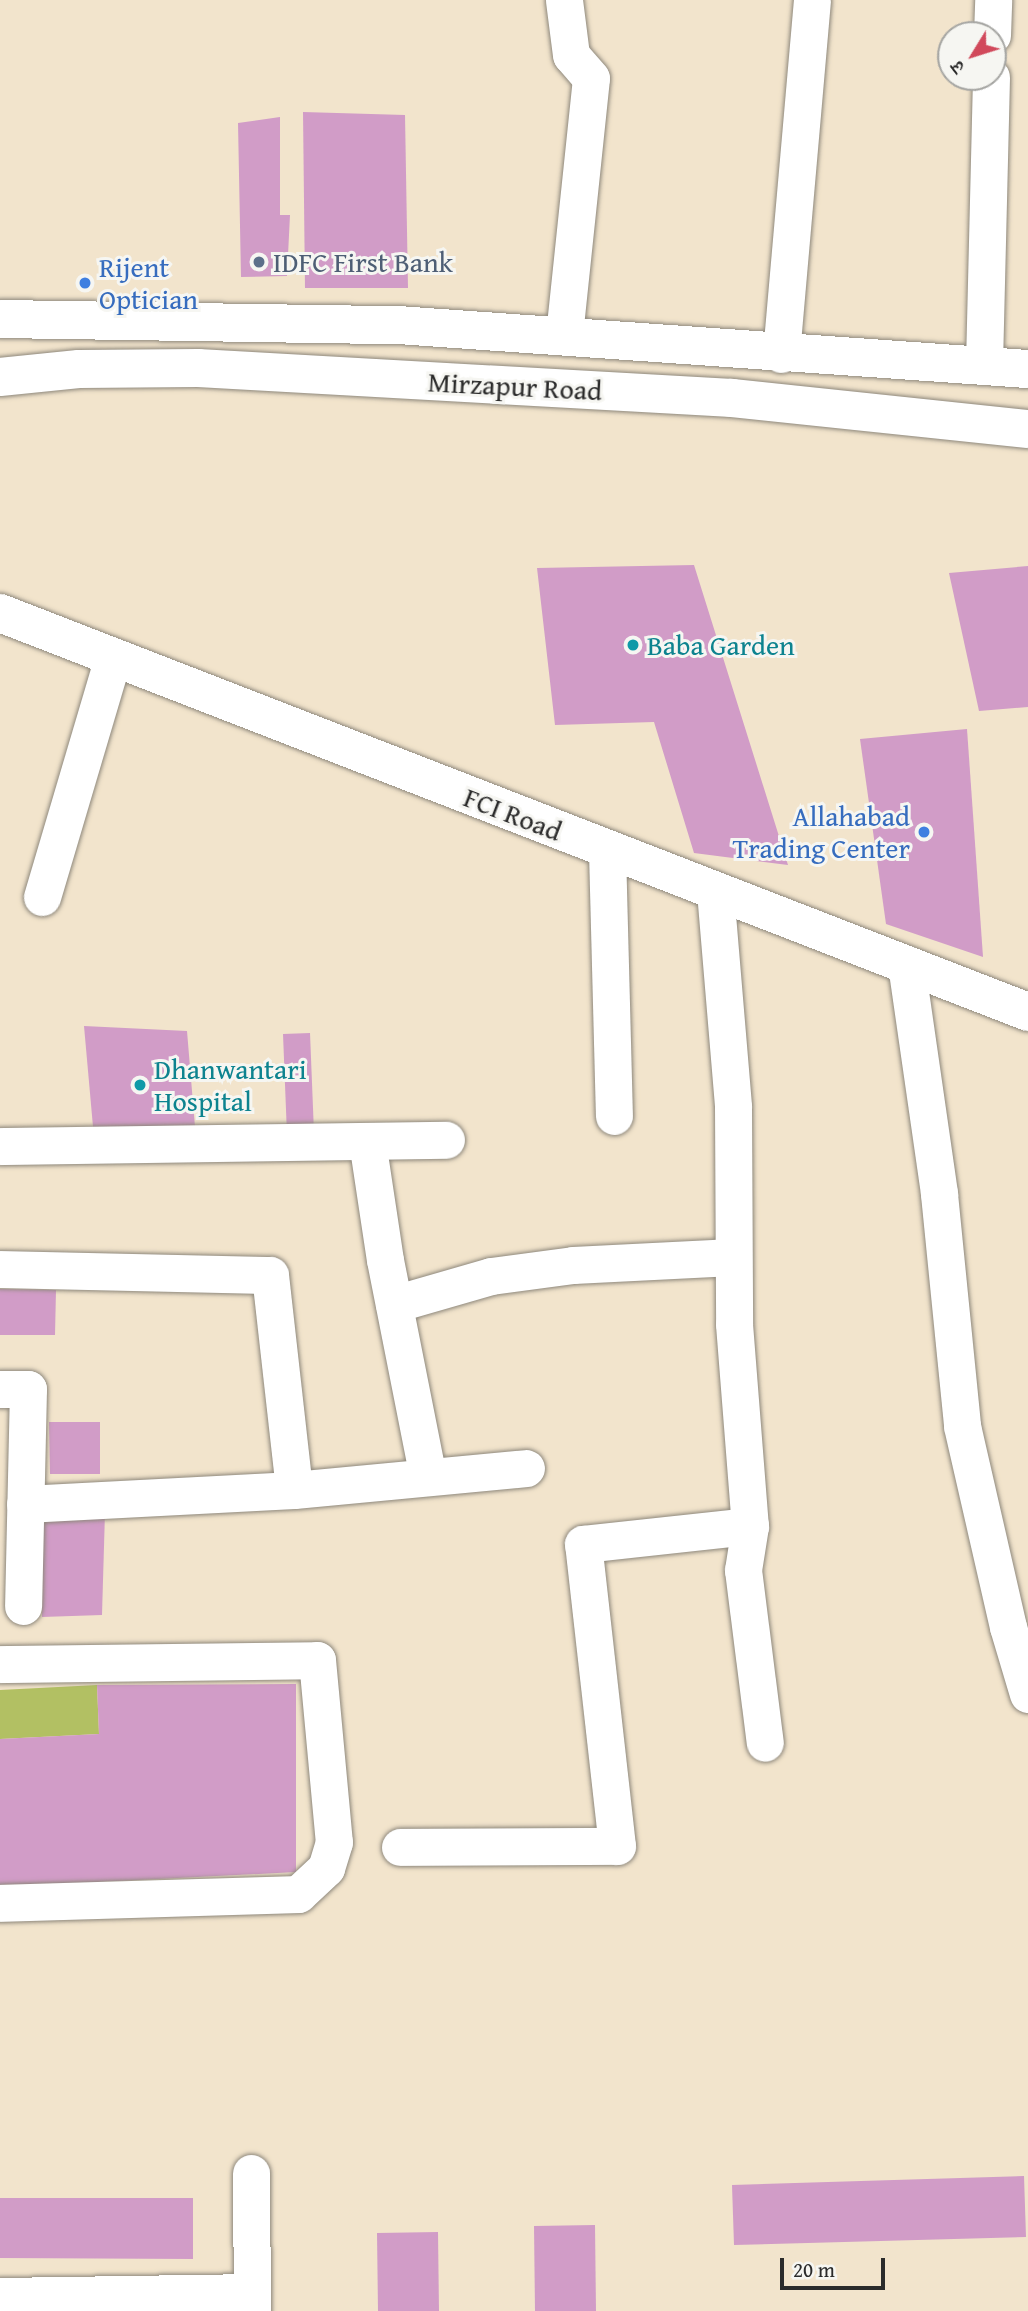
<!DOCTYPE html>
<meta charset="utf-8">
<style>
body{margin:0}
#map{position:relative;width:1028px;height:2311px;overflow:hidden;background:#f2e4cc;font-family:"Gentium Book Plus","Noto Serif Devanagari",serif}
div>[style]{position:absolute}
.green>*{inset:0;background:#b2c063}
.building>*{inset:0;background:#d19cc7}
.roads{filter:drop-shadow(0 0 2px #8e887c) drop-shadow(0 0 2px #8e887c)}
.minor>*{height:37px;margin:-18.5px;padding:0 18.5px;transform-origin:18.5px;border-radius:18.5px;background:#fff}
.major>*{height:38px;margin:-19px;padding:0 19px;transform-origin:19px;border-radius:19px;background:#fff}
.highway>*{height:38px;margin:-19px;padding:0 19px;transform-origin:19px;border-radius:19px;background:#fff}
.dots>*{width:19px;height:19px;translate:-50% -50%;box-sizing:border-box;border:4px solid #f6f6f2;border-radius:50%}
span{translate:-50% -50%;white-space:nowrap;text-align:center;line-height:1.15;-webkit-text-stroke:6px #f6f6f2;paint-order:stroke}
.service-label{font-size:28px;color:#4e5e75}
.left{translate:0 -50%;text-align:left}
.shop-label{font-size:28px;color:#366cbe}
.right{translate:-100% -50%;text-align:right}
.street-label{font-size:28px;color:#2b2b2b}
.culture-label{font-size:28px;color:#0d838f}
.north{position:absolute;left:937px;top:21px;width:70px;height:70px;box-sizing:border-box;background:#f6f6f2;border:2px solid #a5a5a2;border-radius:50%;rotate:232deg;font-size:19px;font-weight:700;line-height:28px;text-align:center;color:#2b2b2b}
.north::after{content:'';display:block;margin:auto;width:24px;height:32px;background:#d1495b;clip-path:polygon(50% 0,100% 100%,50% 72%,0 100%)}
.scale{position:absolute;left:780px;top:2258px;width:105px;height:32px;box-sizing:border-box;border:4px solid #2b2b2b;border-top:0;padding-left:9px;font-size:21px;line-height:24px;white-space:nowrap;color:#2b2b2b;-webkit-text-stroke:5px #f6f6f2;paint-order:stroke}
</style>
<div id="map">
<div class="green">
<i style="clip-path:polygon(97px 1685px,99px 1734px,0 1739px,0 1690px)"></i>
</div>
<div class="building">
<i style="clip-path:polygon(303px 112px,405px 115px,408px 288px,305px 288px)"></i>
<i style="clip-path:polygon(280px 117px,280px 215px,290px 215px,287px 276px,241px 277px,238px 123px)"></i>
<i style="clip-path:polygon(694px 565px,788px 865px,694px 853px,654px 722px,555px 725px,537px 568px)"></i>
<i style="clip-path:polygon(1028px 566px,1028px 707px,979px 711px,949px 573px)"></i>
<i style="clip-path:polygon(967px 729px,983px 957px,886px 924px,860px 739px)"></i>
<i style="clip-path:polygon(84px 1026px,187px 1031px,196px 1139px,94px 1138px)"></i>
<i style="clip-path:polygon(310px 1033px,314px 1133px,287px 1135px,283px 1034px)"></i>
<i style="clip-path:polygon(0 1289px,56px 1290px,55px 1335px,0 1335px)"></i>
<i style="clip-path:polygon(49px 1422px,100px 1422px,100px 1474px,50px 1474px)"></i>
<i style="clip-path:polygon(105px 1512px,102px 1615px,42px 1617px,43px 1515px)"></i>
<i style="clip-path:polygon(296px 1684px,296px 1872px,0 1887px,0 1739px,99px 1734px,97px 1685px)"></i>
<i style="clip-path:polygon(1024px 2176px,1026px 2237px,734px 2245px,732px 2185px)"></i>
<i style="clip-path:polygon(0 2198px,193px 2198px,193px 2259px,0 2258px)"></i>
<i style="clip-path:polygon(595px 2225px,596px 2311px,535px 2311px,534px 2226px)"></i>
<i style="clip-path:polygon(438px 2232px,439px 2311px,378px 2311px,377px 2233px)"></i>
</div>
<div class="roads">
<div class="minor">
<i style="left:992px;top:35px;width:35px;rotate:-88deg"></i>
<i style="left:564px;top:335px;width:258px;rotate:-84deg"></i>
<i style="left:591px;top:78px;width:30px;rotate:-131deg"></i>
<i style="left:571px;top:55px;width:55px;rotate:-97.3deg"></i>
<i style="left:781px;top:354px;width:355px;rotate:-85deg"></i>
<i style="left:984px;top:364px;width:287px;rotate:-88.6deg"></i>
<i style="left:607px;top:851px;width:265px;rotate:88.5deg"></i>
<i style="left:715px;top:891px;width:217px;rotate:85.2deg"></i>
<i style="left:733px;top:1107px;width:217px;rotate:89.7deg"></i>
<i style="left:734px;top:1324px;width:203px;rotate:85.5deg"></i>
<i style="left:750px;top:1526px;width:45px;rotate:99deg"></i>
<i style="left:743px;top:1570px;width:174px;rotate:82.8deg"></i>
<i style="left:42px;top:897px;width:250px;rotate:-73.5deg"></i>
<i style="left:906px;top:964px;width:232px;rotate:81.8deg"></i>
<i style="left:939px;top:1194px;width:233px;rotate:84.3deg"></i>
<i style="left:962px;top:1426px;width:206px;rotate:77.1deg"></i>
<i style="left:1008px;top:1627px;width:70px;rotate:73.4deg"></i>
<i style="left:367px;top:1141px;width:120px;rotate:81.4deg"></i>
<i style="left:385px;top:1260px;width:221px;rotate:78.8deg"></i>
<i style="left:0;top:1146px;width:446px;rotate:-0.8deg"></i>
<i style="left:0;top:1269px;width:270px;rotate:1.3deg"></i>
<i style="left:270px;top:1275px;width:216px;rotate:83.6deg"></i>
<i style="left:394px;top:1304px;width:101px;rotate:-16.1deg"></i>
<i style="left:491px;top:1276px;width:83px;rotate:-7.6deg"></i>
<i style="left:573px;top:1265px;width:160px;rotate:-2.9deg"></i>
<i style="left:0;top:1389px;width:28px"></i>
<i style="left:28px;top:1389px;width:217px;rotate:91.3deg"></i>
<i style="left:25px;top:1504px;width:269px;rotate:-3deg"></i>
<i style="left:294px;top:1490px;width:233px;rotate:-5.4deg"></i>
<i style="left:0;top:1664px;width:317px;rotate:-0.7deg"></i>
<i style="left:317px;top:1660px;width:183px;rotate:84.7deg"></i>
<i style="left:334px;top:1842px;width:27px;rotate:107deg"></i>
<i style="left:326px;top:1868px;width:38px;rotate:137deg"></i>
<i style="left:298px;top:1894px;width:298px;rotate:178.3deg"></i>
<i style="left:400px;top:1847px;width:217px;rotate:-0.3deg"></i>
<i style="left:617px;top:1846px;width:304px;rotate:-96.4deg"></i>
<i style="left:583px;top:1544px;width:168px;rotate:-6.2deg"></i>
<i style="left:251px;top:2173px;width:138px;rotate:89.6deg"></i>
<i style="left:0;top:2296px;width:252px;rotate:-0.9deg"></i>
</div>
<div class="major">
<i style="left:0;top:613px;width:1103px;rotate:21.21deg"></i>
</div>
<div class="highway">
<i style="left:0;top:319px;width:398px;rotate:0.9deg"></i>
<i style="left:398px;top:325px;width:632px;rotate:4deg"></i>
<i style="left:0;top:377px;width:79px;rotate:-5.8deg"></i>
<i style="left:79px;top:369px;width:119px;rotate:-0.5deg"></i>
<i style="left:198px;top:368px;width:535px;rotate:3.22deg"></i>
<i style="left:732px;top:398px;width:298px;rotate:6deg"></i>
</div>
</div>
<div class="dots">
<i style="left:259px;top:262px;background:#5c6f8a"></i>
<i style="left:85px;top:283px;background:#3f7fe0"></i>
<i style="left:633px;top:645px;background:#0f9aa8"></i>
<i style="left:924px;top:832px;background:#3f7fe0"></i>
<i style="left:140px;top:1085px;background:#0f9aa8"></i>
</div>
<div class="service-label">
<span class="left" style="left:273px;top:262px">IDFC First Bank</span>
</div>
<div class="shop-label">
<span class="left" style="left:99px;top:283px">Rijent<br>Optician</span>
<span class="right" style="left:910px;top:832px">Allahabad<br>Trading Center</span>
</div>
<div class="street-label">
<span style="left:515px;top:386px;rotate:3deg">Mirzapur Road</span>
<span style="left:513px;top:814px;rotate:21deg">FCI Road</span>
</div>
<div class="culture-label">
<span class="left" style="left:647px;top:645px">Baba Garden</span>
<span class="left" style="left:154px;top:1085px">Dhanwantari<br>Hospital</span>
</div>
<div class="north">उ</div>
<div class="scale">20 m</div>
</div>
